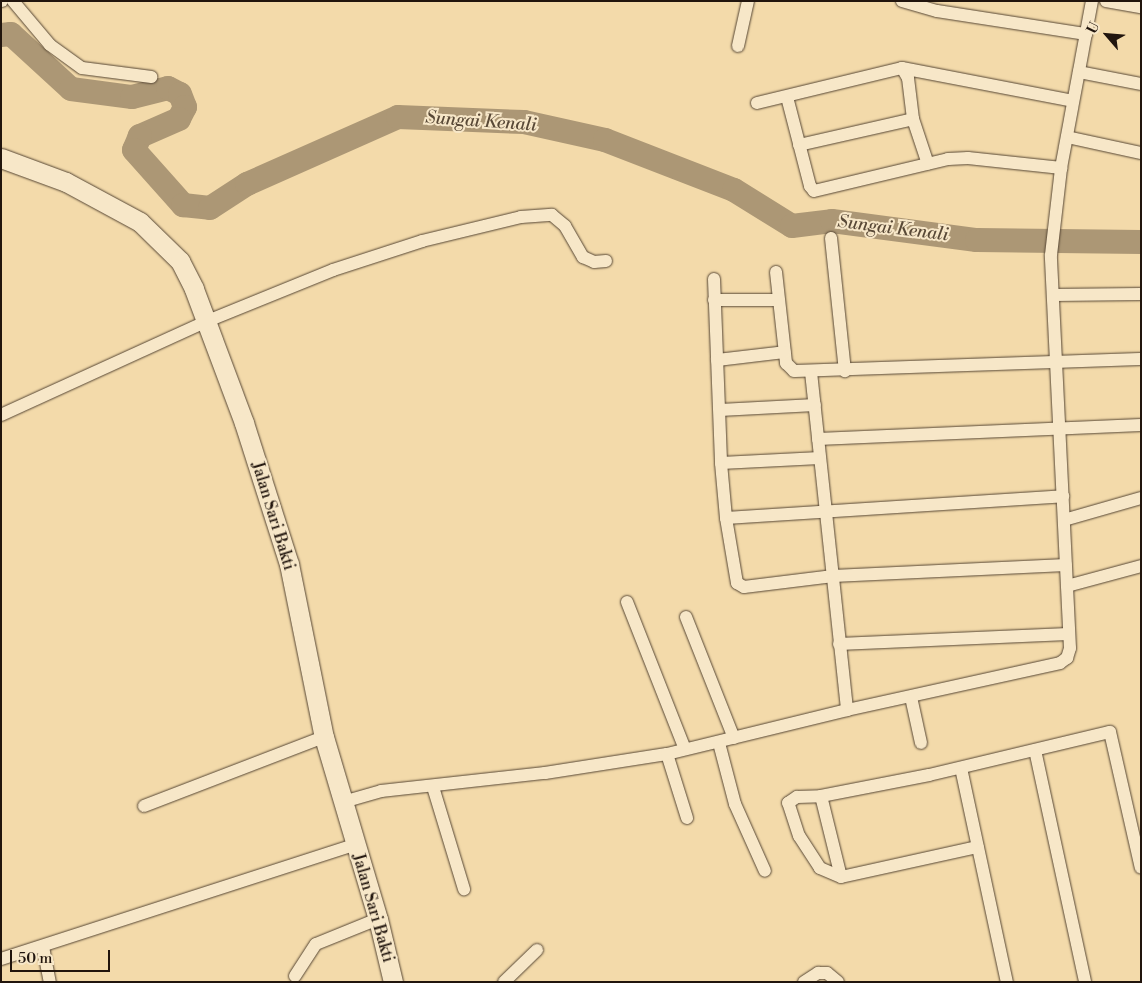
<!DOCTYPE html>
<style>
body{margin:0}
#map{position:relative;width:1142px;height:983px;overflow:hidden;background:#f3daaa;font-family:"Libre Bodoni",serif}
div>[style]{position:absolute}
.river>*{height:24px;margin:-12px;padding:0 12px;transform-origin:12px;border-radius:12px;background:#ac9775}
.roads{filter:drop-shadow(0 0 1px #564634) drop-shadow(0 0 1px #564634)}
.minor>*{height:12px;margin:-6px;padding:0 6px;transform-origin:6px;border-radius:6px;background:#f7e7c8}
.secondary>*{height:19px;margin:-9.5px;padding:0 9.5px;transform-origin:9.5px;border-radius:9.5px;background:#f7e7c8}
span{translate:-50% -50%;white-space:nowrap;text-align:center;line-height:1.15;-webkit-text-stroke:4px #f7e7c8;paint-order:stroke}
.street-label{font-size:16px;color:#21150d}
.water-label{font-size:18px;color:#594937;font-style:italic}
.frame{position:absolute;inset:0;border:2px solid #21150d;pointer-events:none}
.north{position:absolute;left:1082px;top:10px;width:50px;height:50px;-webkit-text-stroke:4px #f7e7c8;paint-order:stroke;rotate:297deg;font-size:14px;font-weight:700;line-height:20px;text-align:center;color:#21150d}
.north::after{content:'';display:block;margin:auto;width:18px;height:22px;background:#21150d;clip-path:polygon(50% 0,100% 100%,50% 72%,0 100%)}
.scale{position:absolute;left:10px;top:950px;width:100px;height:22px;box-sizing:border-box;border:2px solid #21150d;border-top:0;padding-left:6px;font-size:15px;line-height:18px;white-space:nowrap;color:#21150d;-webkit-text-stroke:4px #f7e7c8;paint-order:stroke}
</style>
<div id="map">
<div class="river">
<i style="left:1px;top:35px;width:10px;rotate:-6deg"></i>
<i style="left:11px;top:34px;width:81px;rotate:42.5deg"></i>
<i style="left:71px;top:89px;width:62px;rotate:7.5deg"></i>
<i style="left:132px;top:97px;width:37px;rotate:-14deg"></i>
<i style="left:168px;top:88px;width:13px;rotate:27deg"></i>
<i style="left:180px;top:94px;width:14px;rotate:69deg"></i>
<i style="left:185px;top:107px;width:13px;rotate:117deg"></i>
<i style="left:179px;top:119px;width:43px;rotate:156.4deg"></i>
<i style="left:140px;top:136px;width:15px;rotate:113deg"></i>
<i style="left:134px;top:150px;width:74px;rotate:48.3deg"></i>
<i style="left:183px;top:205px;width:27px;rotate:6deg"></i>
<i style="left:210px;top:208px;width:44px;rotate:-33deg"></i>
<i style="left:247px;top:184px;width:165px;rotate:-23.9deg"></i>
<i style="left:398px;top:117px;width:126px;rotate:2.3deg"></i>
<i style="left:524px;top:122px;width:83px;rotate:12.5deg"></i>
<i style="left:605px;top:140px;width:138px;rotate:21.2deg"></i>
<i style="left:734px;top:190px;width:68px;rotate:31.8deg"></i>
<i style="left:792px;top:226px;width:40px;rotate:-7.1deg"></i>
<i style="left:832px;top:221px;width:146px;rotate:7.5deg"></i>
<i style="left:977px;top:240px;width:164px;rotate:0.7deg"></i>
</div>
<div class="roads">
<div class="minor">
<i style="left:1px;top:1px;width:1px"></i>
<i style="left:13px;top:1px;width:57px;rotate:49.9deg"></i>
<i style="left:50px;top:45px;width:39px;rotate:36deg"></i>
<i style="left:82px;top:68px;width:70px;rotate:7.4deg"></i>
<i style="left:902px;top:1px;width:36px;rotate:16deg"></i>
<i style="left:937px;top:11px;width:151px;rotate:8.8deg"></i>
<i style="left:1106px;top:1px;width:36px;rotate:10deg"></i>
<i style="left:738px;top:46px;width:46px;rotate:-77.5deg"></i>
<i style="left:902px;top:68px;width:12px;rotate:59deg"></i>
<i style="left:908px;top:78px;width:41px;rotate:83deg"></i>
<i style="left:913px;top:119px;width:47px;rotate:71.6deg"></i>
<i style="left:1079px;top:72px;width:63px;rotate:11deg"></i>
<i style="left:787px;top:97px;width:92px;rotate:75.5deg"></i>
<i style="left:810px;top:186px;width:6px;rotate:51deg"></i>
<i style="left:814px;top:191px;width:138px;rotate:-13.4deg"></i>
<i style="left:948px;top:159px;width:20px;rotate:-3deg"></i>
<i style="left:968px;top:158px;width:94px;rotate:6.1deg"></i>
<i style="left:757px;top:103px;width:149px;rotate:-13.6deg"></i>
<i style="left:902px;top:68px;width:174px;rotate:10.9deg"></i>
<i style="left:1067px;top:137px;width:76px;rotate:12.2deg"></i>
<i style="left:799px;top:145px;width:117px;rotate:-12.8deg"></i>
<i style="left:831px;top:238px;width:134px;rotate:84deg"></i>
<i style="left:776px;top:272px;width:92px;rotate:83.7deg"></i>
<i style="left:786px;top:363px;width:11px;rotate:45deg"></i>
<i style="left:794px;top:371px;width:347px;rotate:-2deg"></i>
<i style="left:714px;top:279px;width:184px;rotate:87.8deg"></i>
<i style="left:721px;top:463px;width:55px;rotate:84.8deg"></i>
<i style="left:726px;top:518px;width:66px;rotate:80.4deg"></i>
<i style="left:737px;top:583px;width:8px;rotate:30deg"></i>
<i style="left:744px;top:587px;width:90px;rotate:-7deg"></i>
<i style="left:833px;top:576px;width:233px;rotate:-2.7deg"></i>
<i style="left:1054px;top:295px;width:87px;rotate:-0.7deg"></i>
<i style="left:714px;top:300px;width:64px"></i>
<i style="left:717px;top:360px;width:68px;rotate:-6.7deg"></i>
<i style="left:811px;top:372px;width:340px;rotate:83.9deg"></i>
<i style="left:720px;top:410px;width:95px;rotate:-3deg"></i>
<i style="left:1px;top:415px;width:224px;rotate:-24.5deg"></i>
<i style="left:205px;top:322px;width:138px;rotate:-22.1deg"></i>
<i style="left:333px;top:270px;width:94px;rotate:-18deg"></i>
<i style="left:422px;top:241px;width:102px;rotate:-13.6deg"></i>
<i style="left:521px;top:217px;width:31px;rotate:-4deg"></i>
<i style="left:552px;top:215px;width:17px;rotate:40deg"></i>
<i style="left:565px;top:226px;width:36px;rotate:60deg"></i>
<i style="left:583px;top:257px;width:12px;rotate:24deg"></i>
<i style="left:594px;top:262px;width:12px;rotate:-5deg"></i>
<i style="left:818px;top:439px;width:323px;rotate:-2.5deg"></i>
<i style="left:721px;top:463px;width:99px;rotate:-2.9deg"></i>
<i style="left:726px;top:518px;width:338px;rotate:-3.7deg"></i>
<i style="left:1064px;top:520px;width:80px;rotate:-15.9deg"></i>
<i style="left:1067px;top:586px;width:77px;rotate:-15.1deg"></i>
<i style="left:627px;top:602px;width:158px;rotate:68.5deg"></i>
<i style="left:686px;top:617px;width:130px;rotate:68.4deg"></i>
<i style="left:839px;top:644px;width:229px;rotate:-2.5deg"></i>
<i style="left:911px;top:697px;width:47px;rotate:77.7deg"></i>
<i style="left:719px;top:743px;width:63px;rotate:75.3deg"></i>
<i style="left:735px;top:804px;width:73px;rotate:65.9deg"></i>
<i style="left:1035px;top:750px;width:237px;rotate:77.8deg"></i>
<i style="left:667px;top:754px;width:67px;rotate:72.6deg"></i>
<i style="left:961px;top:768px;width:219px;rotate:77.9deg"></i>
<i style="left:433px;top:787px;width:107px;rotate:73.1deg"></i>
<i style="left:821px;top:796px;width:83px;rotate:76.1deg"></i>
<i style="left:841px;top:877px;width:140px;rotate:-12.4deg"></i>
<i style="left:343px;top:802px;width:40px;rotate:-16deg"></i>
<i style="left:381px;top:791px;width:165px;rotate:-6.3deg"></i>
<i style="left:545px;top:773px;width:123px;rotate:-8.9deg"></i>
<i style="left:667px;top:754px;width:185px;rotate:-13.7deg"></i>
<i style="left:847px;top:710px;width:218px;rotate:-12.4deg"></i>
<i style="left:1060px;top:663px;width:9px;rotate:-36deg"></i>
<i style="left:1067px;top:658px;width:10px;rotate:-73deg"></i>
<i style="left:1070px;top:648px;width:393px;rotate:-92.8deg"></i>
<i style="left:1051px;top:255px;width:88px;rotate:-83.4deg"></i>
<i style="left:1061px;top:168px;width:170px;rotate:-79.5deg"></i>
<i style="left:144px;top:806px;width:193px;rotate:-21deg"></i>
<i style="left:841px;top:877px;width:23px;rotate:-157deg"></i>
<i style="left:820px;top:868px;width:38px;rotate:-123deg"></i>
<i style="left:799px;top:836px;width:35px;rotate:-108deg"></i>
<i style="left:788px;top:803px;width:11px;rotate:-34deg"></i>
<i style="left:797px;top:797px;width:24px;rotate:-2deg"></i>
<i style="left:821px;top:796px;width:110px;rotate:-11deg"></i>
<i style="left:929px;top:775px;width:186px;rotate:-13.4deg"></i>
<i style="left:1110px;top:732px;width:139px;rotate:77.2deg"></i>
<i style="left:43px;top:947px;width:36px;rotate:79deg"></i>
<i style="left:1px;top:959px;width:372px;rotate:-17.9deg"></i>
<i style="left:295px;top:976px;width:38px;rotate:-57deg"></i>
<i style="left:316px;top:944px;width:67px;rotate:-22deg"></i>
<i style="left:504px;top:982px;width:46px;rotate:-44.1deg"></i>
<i style="left:804px;top:982px;width:17px;rotate:-33deg"></i>
<i style="left:818px;top:973px;width:9px"></i>
<i style="left:827px;top:973px;width:14px;rotate:39deg"></i>
</div>
<div class="secondary">
<i style="left:1px;top:158px;width:69px;rotate:20.3deg"></i>
<i style="left:66px;top:182px;width:84px;rotate:28.4deg"></i>
<i style="left:140px;top:222px;width:56px;rotate:44.3deg"></i>
<i style="left:180px;top:261px;width:31px;rotate:63deg"></i>
<i style="left:194px;top:289px;width:143px;rotate:69.5deg"></i>
<i style="left:244px;top:423px;width:148px;rotate:72.3deg"></i>
<i style="left:289px;top:564px;width:177px;rotate:78.6deg"></i>
<i style="left:324px;top:737px;width:190px;rotate:73.5deg"></i>
<i style="left:378px;top:919px;width:65px;rotate:76.6deg"></i>
</div>
</div>
<div class="street-label">
<span style="left:273px;top:516px;rotate:73deg">Jalan Sari Bakti</span>
<span style="left:373px;top:908px;rotate:74deg">Jalan Sari Bakti</span>
</div>
<div class="water-label">
<span style="left:481px;top:122px;rotate:4deg">Sungai Kenali</span>
<span style="left:893px;top:229px;rotate:7deg">Sungai Kenali</span>
</div>
<div class="frame"></div>
<div class="north">U</div>
<div class="scale">50 m</div>
</div>
